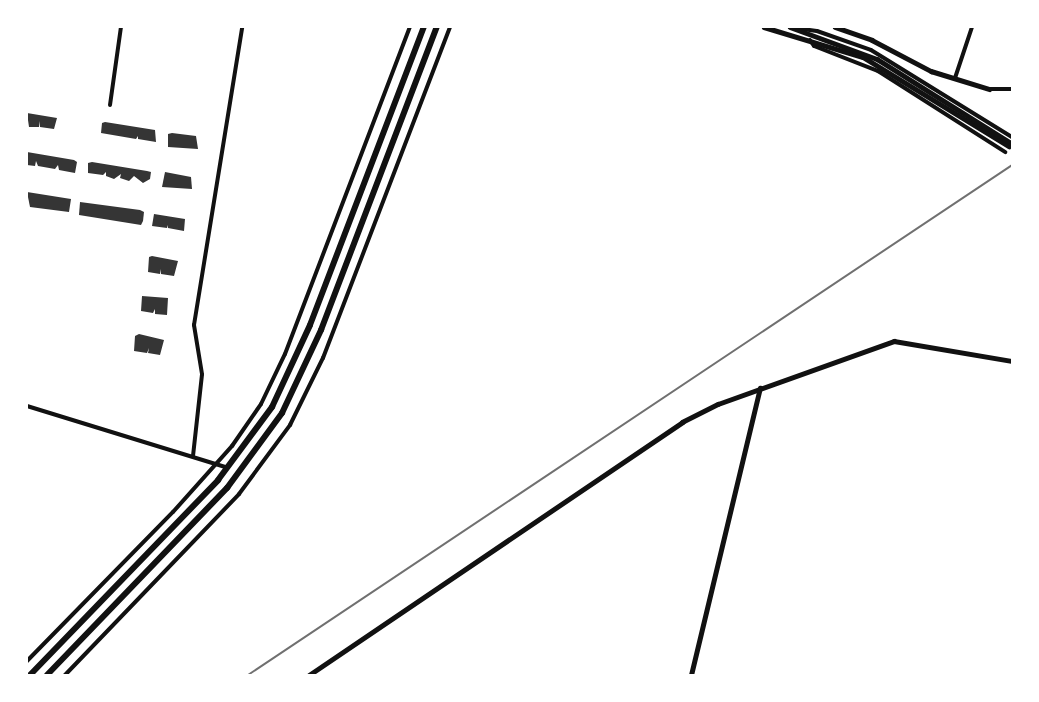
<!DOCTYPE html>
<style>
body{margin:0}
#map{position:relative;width:1039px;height:702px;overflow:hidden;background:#fff;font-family:Signika,sans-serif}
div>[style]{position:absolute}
.building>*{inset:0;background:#353535}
.minor>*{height:4px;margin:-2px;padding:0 2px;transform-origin:2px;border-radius:2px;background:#111}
.tertiary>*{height:4.5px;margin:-2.25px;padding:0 2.25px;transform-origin:2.25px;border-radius:2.25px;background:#111}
.secondary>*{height:4.5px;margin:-2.25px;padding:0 2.25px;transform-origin:2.25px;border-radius:2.25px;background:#111}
.trunk>*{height:6px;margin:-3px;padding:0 3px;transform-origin:3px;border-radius:3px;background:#111}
.rail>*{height:2px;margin:-1px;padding:0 1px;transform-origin:1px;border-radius:1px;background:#707070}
span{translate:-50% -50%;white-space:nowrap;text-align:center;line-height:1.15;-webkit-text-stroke:5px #fff;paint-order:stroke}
.frame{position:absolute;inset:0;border:28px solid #fff;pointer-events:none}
</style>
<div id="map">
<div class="building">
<i style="clip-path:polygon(27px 113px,57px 118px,54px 129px,40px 127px,40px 121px,39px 127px,29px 127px)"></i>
<i style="clip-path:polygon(105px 122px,155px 130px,156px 142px,138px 139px,138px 136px,136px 139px,101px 133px,102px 123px)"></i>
<i style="clip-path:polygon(172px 133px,196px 136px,198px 149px,168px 147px,168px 134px)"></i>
<i style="clip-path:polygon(27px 152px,74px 160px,77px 162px,75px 173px,59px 170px,58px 165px,55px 169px,38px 166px,36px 161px,35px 166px,27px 165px)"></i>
<i style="clip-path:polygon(92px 162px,147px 171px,151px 172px,150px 179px,143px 183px,134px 176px,129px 181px,120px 178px,121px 174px,114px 179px,106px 176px,106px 172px,103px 175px,88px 173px,88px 163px)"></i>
<i style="clip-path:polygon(165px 172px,191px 177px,192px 189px,162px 187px)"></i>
<i style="clip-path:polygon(27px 192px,71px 199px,69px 212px,30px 207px)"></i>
<i style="clip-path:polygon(80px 202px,140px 210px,144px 212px,143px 221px,141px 225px,79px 215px)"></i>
<i style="clip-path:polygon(154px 214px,185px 219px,184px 231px,168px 228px,167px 225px,167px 228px,152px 226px)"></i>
<i style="clip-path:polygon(152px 256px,178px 261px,174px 276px,161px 274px,161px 269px,160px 274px,148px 272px,149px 257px)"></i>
<i style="clip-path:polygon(142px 296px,168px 298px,167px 315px,155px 314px,155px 309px,153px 313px,141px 311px)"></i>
<i style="clip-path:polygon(139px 334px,164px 340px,160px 355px,148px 353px,149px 348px,147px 353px,134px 351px,135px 336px)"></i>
</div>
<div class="minor">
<i style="left:795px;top:28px;width:22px;rotate:8deg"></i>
<i style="left:817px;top:31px;width:57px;rotate:19.4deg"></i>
<i style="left:871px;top:50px;width:166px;rotate:31.7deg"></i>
<i style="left:810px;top:40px;width:7px;rotate:56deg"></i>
<i style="left:814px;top:46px;width:69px;rotate:21.3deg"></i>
<i style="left:878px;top:71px;width:151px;rotate:32.5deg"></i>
<i style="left:955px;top:78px;width:54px;rotate:-71.6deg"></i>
<i style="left:110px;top:105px;width:79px;rotate:-82deg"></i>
<i style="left:27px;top:406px;width:210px;rotate:17.1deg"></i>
<i style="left:193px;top:456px;width:82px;rotate:-83.7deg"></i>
<i style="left:202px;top:374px;width:50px;rotate:-99.3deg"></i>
<i style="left:194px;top:325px;width:302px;rotate:-80.8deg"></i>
<i style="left:27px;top:661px;width:209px;rotate:-45.6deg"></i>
<i style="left:173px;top:512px;width:89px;rotate:-48.2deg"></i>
<i style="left:232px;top:446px;width:51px;rotate:-55.4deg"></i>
<i style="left:261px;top:404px;width:55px;rotate:-64.4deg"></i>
<i style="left:285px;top:354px;width:350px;rotate:-69.1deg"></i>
<i style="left:65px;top:675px;width:251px;rotate:-46.1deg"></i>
<i style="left:239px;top:494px;width:86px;rotate:-53.5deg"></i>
<i style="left:290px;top:425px;width:75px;rotate:-63.8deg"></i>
<i style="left:323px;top:358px;width:355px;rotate:-69deg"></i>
</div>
<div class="tertiary">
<i style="left:835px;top:27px;width:39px;rotate:19deg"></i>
<i style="left:872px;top:40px;width:67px;rotate:27.7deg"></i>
<i style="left:931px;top:71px;width:61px;rotate:17.2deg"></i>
<i style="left:989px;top:89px;width:23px"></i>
<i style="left:309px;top:675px;width:451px;rotate:-34.1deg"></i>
<i style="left:682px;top:422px;width:40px;rotate:-26.6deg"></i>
<i style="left:718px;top:404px;width:187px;rotate:-19.7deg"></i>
<i style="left:894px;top:341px;width:120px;rotate:9.6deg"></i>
<i style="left:691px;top:675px;width:295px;rotate:-76.5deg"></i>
</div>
<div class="secondary">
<i style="left:764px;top:27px;width:103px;rotate:16.9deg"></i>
<i style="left:863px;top:57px;width:171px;rotate:31.4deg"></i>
<i style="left:790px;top:27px;width:93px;rotate:20.2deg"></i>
<i style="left:877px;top:59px;width:158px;rotate:32.1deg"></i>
</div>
<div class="trunk">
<i style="left:30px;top:675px;width:271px;rotate:-46deg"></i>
<i style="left:218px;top:480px;width:91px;rotate:-53.5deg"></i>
<i style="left:272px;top:407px;width:90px;rotate:-65.1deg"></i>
<i style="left:310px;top:325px;width:319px;rotate:-69.1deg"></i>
<i style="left:47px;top:675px;width:260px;rotate:-46.1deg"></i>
<i style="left:227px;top:488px;width:93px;rotate:-53.7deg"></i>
<i style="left:282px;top:413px;width:92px;rotate:-64.8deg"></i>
<i style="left:321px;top:330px;width:324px;rotate:-69.1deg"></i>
</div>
<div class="rail">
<i style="left:248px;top:675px;width:919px;rotate:-33.72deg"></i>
</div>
<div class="frame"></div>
</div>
